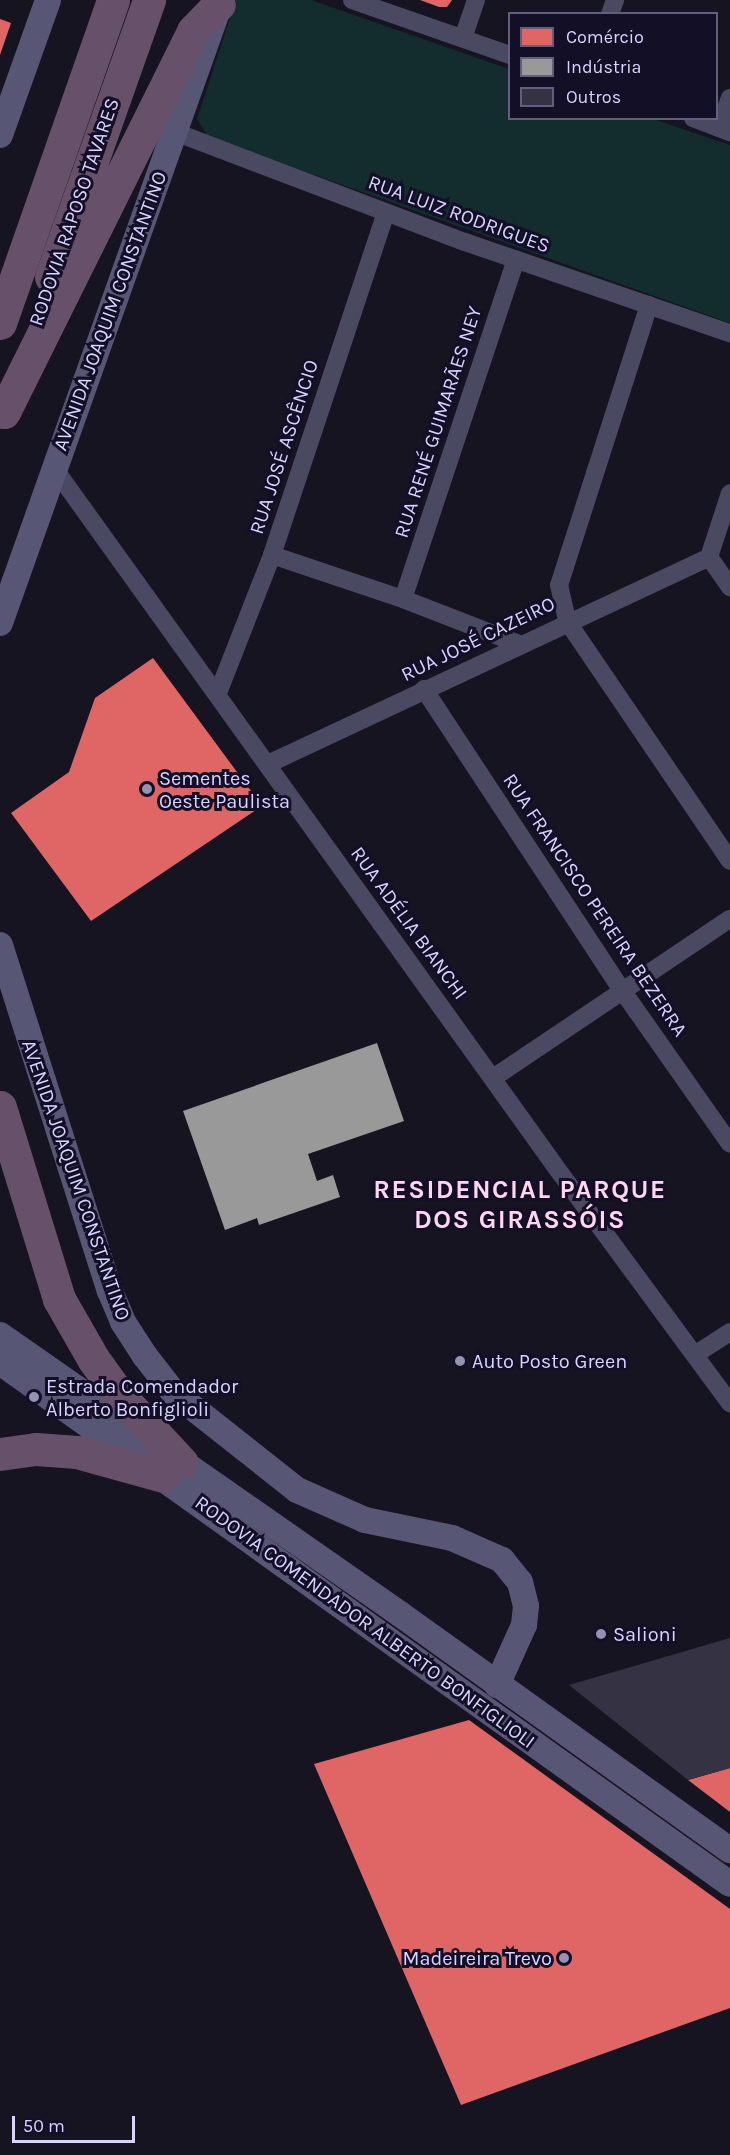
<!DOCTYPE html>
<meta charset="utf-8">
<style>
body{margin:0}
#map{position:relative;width:730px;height:2155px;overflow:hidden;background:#161421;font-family:Karla,sans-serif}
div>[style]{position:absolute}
.green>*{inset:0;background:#132c2d}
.shops>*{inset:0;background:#e06666}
.industry>*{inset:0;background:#999}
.building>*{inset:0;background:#343243}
.street>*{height:18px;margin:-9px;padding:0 9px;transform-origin:9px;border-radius:9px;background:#4a4962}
.secondary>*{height:26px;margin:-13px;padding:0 13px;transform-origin:13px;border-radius:13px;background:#575674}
.highway>*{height:33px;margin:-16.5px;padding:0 16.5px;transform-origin:16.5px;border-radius:16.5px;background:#67516a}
.dots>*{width:16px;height:16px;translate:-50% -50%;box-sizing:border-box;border:3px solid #130f26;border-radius:50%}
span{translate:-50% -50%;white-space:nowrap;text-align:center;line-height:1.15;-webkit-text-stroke:6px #130f26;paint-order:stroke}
.street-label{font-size:20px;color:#d9d4ff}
.poi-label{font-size:20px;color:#d9d4ff}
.left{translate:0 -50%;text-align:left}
.right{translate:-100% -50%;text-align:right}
.district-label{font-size:26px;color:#ffd6f0;font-weight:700;letter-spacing:1.5px}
.legend{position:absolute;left:508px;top:12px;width:210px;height:108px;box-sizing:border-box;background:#130f26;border:2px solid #625e7d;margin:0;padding:8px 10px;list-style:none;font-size:18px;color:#d9d4ff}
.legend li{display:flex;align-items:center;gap:12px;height:30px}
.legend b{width:30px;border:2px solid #625e7d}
.scale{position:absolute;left:12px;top:2116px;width:123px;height:27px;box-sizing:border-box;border:3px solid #d9d4ff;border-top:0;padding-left:8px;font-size:18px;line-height:21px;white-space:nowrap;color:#d9d4ff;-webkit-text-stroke:4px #130f26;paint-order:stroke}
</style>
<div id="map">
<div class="green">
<i style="clip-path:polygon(236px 0,311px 0,509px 69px,510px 118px,653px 119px,730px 145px,730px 323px,208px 137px,197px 119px)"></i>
</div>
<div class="shops">
<i style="clip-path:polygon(420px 0,452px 0,447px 7px,439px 7px)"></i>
<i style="clip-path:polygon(0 19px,11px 23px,0 55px)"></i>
<i style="clip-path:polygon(153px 658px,262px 806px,91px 921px,11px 813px,69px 772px,95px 698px)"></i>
<i style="clip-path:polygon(469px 1720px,730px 1909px,730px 2008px,461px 2105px,314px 1764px)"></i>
<i style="clip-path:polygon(730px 1768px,730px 1812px,688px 1780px)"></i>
</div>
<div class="industry">
<i style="clip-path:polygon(377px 1043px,404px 1121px,308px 1154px,317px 1181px,333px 1175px,340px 1197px,259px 1225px,257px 1218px,225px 1230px,183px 1111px)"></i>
</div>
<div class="building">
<i style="clip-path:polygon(730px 1638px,730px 1768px,688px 1780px,569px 1685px)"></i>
</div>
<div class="street">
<i style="left:352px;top:0;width:167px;rotate:19.2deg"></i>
<i style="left:610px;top:14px;width:15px;rotate:-70deg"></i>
<i style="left:463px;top:38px;width:40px;rotate:-71.1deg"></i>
<i style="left:693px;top:118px;width:40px;rotate:21deg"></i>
<i style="left:719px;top:128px;width:32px;rotate:-70deg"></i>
<i style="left:175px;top:132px;width:310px;rotate:20.8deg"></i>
<i style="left:465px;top:242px;width:280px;rotate:19deg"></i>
<i style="left:649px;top:305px;width:294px;rotate:107.8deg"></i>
<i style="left:559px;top:585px;width:37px;rotate:77deg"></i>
<i style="left:567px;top:621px;width:290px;rotate:55.8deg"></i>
<i style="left:54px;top:468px;width:869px;rotate:54.32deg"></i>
<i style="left:561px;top:1174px;width:285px;rotate:53.6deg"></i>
<i style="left:272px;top:555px;width:138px;rotate:18.6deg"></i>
<i style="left:403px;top:599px;width:124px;rotate:21.2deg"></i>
<i style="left:709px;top:557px;width:67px;rotate:-71.8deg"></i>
<i style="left:709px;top:557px;width:37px;rotate:55deg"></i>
<i style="left:403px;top:599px;width:358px;rotate:-71.6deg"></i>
<i style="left:424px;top:689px;width:364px;rotate:56.7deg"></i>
<i style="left:624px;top:993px;width:184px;rotate:54.9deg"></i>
<i style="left:218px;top:693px;width:148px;rotate:-68.6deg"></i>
<i style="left:272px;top:555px;width:361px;rotate:-71.6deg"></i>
<i style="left:268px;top:764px;width:487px;rotate:-25.1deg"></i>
<i style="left:493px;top:1078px;width:285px;rotate:-33.9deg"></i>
<i style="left:696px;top:1354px;width:40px;rotate:-32.9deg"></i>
</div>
<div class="secondary">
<i style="left:0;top:135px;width:143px;rotate:-70.4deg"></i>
<i style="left:0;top:623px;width:652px;rotate:-70.45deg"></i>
<i style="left:0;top:945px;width:363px;rotate:72.4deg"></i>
<i style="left:110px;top:1291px;width:34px;rotate:67deg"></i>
<i style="left:123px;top:1322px;width:40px;rotate:57.1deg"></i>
<i style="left:145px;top:1356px;width:46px;rotate:52.1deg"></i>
<i style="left:173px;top:1392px;width:158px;rotate:38.3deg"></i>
<i style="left:297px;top:1490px;width:74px;rotate:23.8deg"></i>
<i style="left:365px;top:1520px;width:89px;rotate:11.7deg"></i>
<i style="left:452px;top:1538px;width:55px;rotate:23.7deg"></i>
<i style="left:502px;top:1560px;width:28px;rotate:51deg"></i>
<i style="left:520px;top:1582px;width:25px;rotate:76deg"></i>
<i style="left:526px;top:1606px;width:19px;rotate:96deg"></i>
<i style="left:524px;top:1625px;width:66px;rotate:114.2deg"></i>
<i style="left:0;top:1335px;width:488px;rotate:34.9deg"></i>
<i style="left:400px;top:1614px;width:406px;rotate:35.6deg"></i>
<i style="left:0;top:1362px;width:897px;rotate:35.57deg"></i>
</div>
<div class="highway">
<i style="left:51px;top:277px;width:294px;rotate:-70.5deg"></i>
<i style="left:0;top:323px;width:342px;rotate:-70.7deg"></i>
<i style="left:4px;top:412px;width:425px;rotate:-63.6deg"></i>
<i style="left:193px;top:31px;width:37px;rotate:-46deg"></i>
<i style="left:0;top:1107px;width:201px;rotate:72.9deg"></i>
<i style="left:59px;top:1299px;width:70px;rotate:60.2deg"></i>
<i style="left:94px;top:1360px;width:44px;rotate:54.2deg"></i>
<i style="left:120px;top:1396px;width:91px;rotate:47.2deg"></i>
<i style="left:0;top:1454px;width:36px;rotate:-8deg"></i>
<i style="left:36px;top:1449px;width:41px;rotate:4.2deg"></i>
<i style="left:77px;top:1452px;width:89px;rotate:15.6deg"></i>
</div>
<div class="dots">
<i style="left:147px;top:789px;background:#9591b1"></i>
<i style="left:460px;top:1361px;background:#9591b1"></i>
<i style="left:34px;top:1397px;background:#9591b1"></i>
<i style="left:601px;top:1634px;background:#9591b1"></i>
<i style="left:564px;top:1958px;background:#9591b1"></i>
</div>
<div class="street-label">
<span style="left:74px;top:212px;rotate:-71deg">RODOVIA RAPOSO TAVARES</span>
<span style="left:459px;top:214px;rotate:20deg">RUA LUIZ RODRIGUES</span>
<span style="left:110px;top:311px;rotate:-70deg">AVENIDA JOAQUIM CONSTANTINO</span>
<span style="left:438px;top:422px;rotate:-72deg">RUA RENÉ GUIMARÃES NEY</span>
<span style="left:284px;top:447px;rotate:-72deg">RUA JOSÉ ASCÊNCIO</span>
<span style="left:478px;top:639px;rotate:-26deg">RUA JOSÉ CAZEIRO</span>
<span style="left:595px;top:905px;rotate:56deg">RUA FRANCISCO PEREIRA BEZERRA</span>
<span style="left:409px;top:923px;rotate:54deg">RUA ADÉLIA BIANCHI</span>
<span style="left:76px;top:1180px;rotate:71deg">AVENIDA JOAQUIM CONSTANTINO</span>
<span style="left:365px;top:1622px;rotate:36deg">RODOVIA COMENDADOR ALBERTO BONFIGLIOLI</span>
</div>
<div class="poi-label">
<span class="left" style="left:159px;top:790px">Sementes<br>Oeste Paulista</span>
<span class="left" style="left:472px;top:1361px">Auto Posto Green</span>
<span class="left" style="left:46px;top:1398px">Estrada Comendador<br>Alberto Bonfiglioli</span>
<span class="left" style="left:613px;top:1634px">Salioni</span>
<span class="right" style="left:552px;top:1958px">Madeireira Trevo</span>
</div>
<div class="district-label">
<span style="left:520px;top:1205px">RESIDENCIAL PARQUE<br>DOS GIRASSÓIS</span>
</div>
<ul class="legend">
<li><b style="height:16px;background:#e06666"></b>Comércio</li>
<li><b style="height:16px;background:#999"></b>Indústria</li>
<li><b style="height:16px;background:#343243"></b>Outros</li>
</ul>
<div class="scale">50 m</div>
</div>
